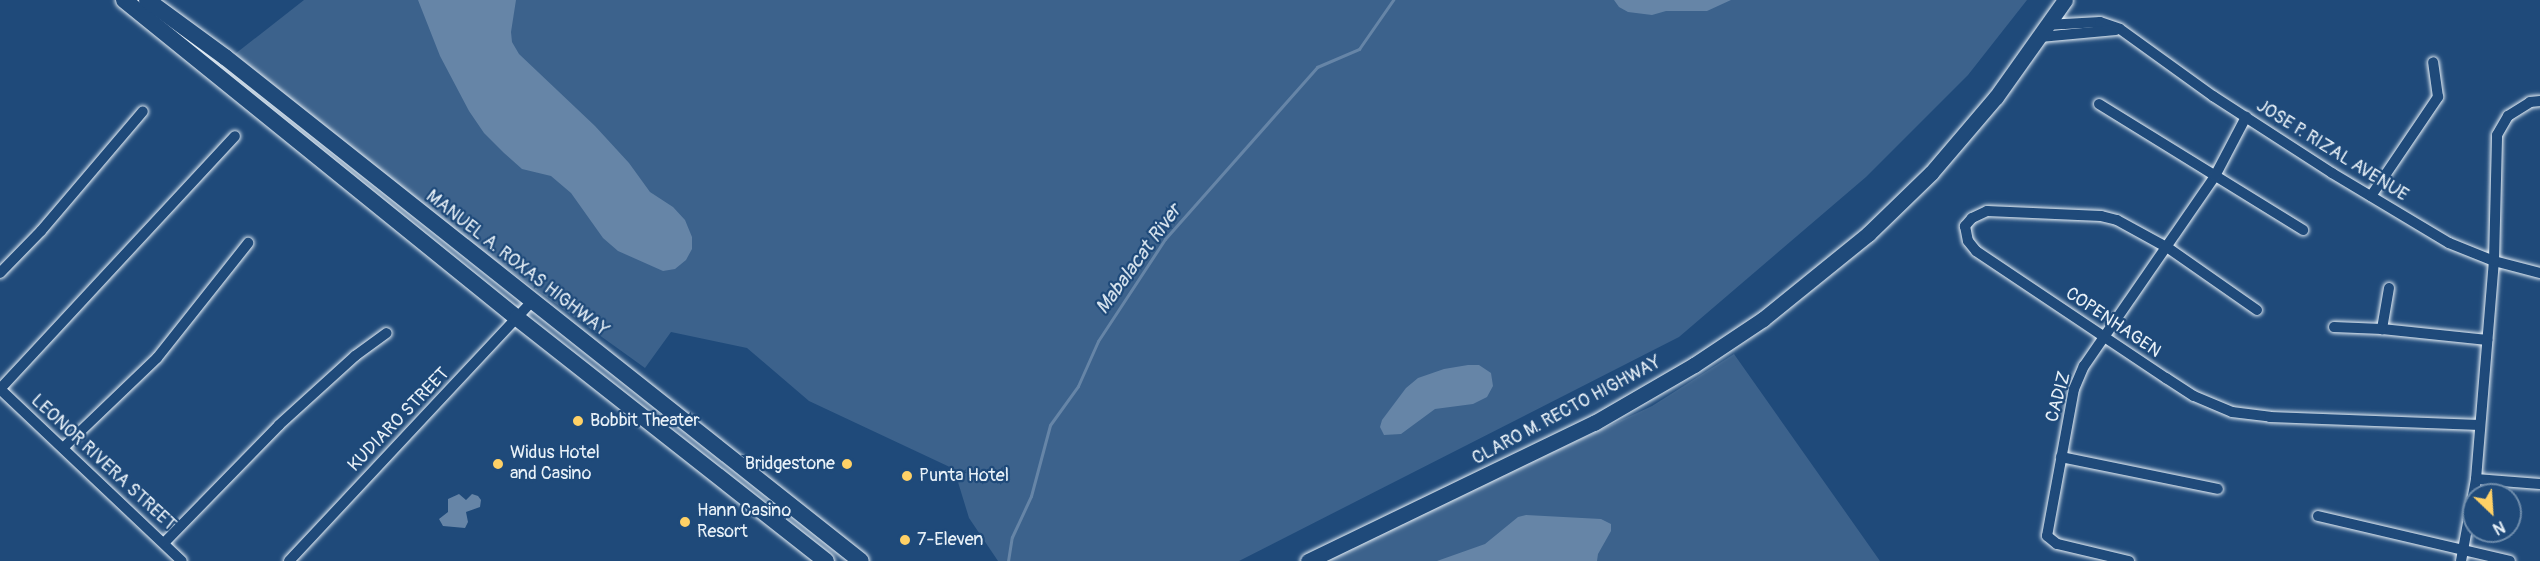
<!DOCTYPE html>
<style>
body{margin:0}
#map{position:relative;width:2540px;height:561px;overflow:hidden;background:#1f4a7a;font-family:Pangolin,sans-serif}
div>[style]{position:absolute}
.green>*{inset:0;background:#3c628c}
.water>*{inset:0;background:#6685a7}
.stream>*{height:3px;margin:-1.5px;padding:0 1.5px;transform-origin:1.5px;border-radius:1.5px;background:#6685a7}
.roads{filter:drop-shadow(0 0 2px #e8f1f8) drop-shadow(0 0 2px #e8f1f8)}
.minor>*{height:10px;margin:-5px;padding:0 5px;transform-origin:5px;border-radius:5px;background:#1f4a7a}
.secondary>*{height:15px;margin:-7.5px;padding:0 7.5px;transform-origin:7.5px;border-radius:7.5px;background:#1f4a7a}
.primary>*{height:16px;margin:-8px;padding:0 8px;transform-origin:8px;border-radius:8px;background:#1f4a7a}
.dots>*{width:16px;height:16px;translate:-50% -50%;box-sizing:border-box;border:3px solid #1f4a7a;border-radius:50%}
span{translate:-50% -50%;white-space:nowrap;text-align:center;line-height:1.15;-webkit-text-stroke:4.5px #1f4a7a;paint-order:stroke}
.street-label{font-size:18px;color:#e8f1f8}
.poi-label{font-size:18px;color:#e8f1f8}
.left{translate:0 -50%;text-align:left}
.right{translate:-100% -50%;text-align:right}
.water-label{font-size:20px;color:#d4e1ec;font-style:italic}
.north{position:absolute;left:2462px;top:483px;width:60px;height:60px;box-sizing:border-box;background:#1f4a7a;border:2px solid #6f8dac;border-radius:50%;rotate:155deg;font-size:16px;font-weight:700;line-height:24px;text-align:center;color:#e8f1f8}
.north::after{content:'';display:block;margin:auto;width:21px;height:27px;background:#ffd166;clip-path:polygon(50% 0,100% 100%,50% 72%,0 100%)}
</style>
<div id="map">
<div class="green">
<i style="clip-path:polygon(304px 0,2027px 0,1968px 75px,1866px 177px,1679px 337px,1239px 561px,998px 561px,969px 518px,954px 469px,809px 401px,747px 348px,671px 332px,645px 368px,460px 235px,235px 54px)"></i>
<i style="clip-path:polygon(1734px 354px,1880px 561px,1329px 561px,1339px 551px,1652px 406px)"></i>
</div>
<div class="water">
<i style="clip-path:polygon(418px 0,516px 0,511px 32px,512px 42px,519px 54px,595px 126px,629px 163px,650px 192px,673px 207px,685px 220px,692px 237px,692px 249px,686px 260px,675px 269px,663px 271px,618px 251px,603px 238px,571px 193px,551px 176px,522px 169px,504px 153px,484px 133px,469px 111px,440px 56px)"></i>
<i style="clip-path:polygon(1614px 0,1731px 0,1707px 11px,1666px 11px,1652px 15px,1628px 12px,1619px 7px)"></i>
<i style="clip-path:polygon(1468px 365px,1479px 365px,1491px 373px,1493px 386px,1487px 397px,1473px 404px,1435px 409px,1401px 434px,1384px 435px,1380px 427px,1382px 420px,1406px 388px,1418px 378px,1444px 369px)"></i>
<i style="clip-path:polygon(459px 494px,466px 500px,472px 494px,478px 496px,481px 500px,480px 507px,466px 512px,468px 522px,465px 528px,443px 526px,439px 519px,448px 512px,448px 499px)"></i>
<i style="clip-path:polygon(1526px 515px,1601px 519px,1611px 524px,1611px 531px,1598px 554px,1597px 561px,1437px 561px,1485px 544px,1518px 517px)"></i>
</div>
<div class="stream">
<i style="left:1008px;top:561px;width:24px;rotate:-81deg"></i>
<i style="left:1012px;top:537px;width:45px;rotate:-65.1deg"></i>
<i style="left:1031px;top:496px;width:73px;rotate:-75deg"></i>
<i style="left:1050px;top:425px;width:48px;rotate:-54.3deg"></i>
<i style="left:1078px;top:386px;width:49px;rotate:-66deg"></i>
<i style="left:1098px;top:341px;width:122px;rotate:-56.7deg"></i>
<i style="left:1165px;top:239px;width:230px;rotate:-48.5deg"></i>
<i style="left:1317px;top:67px;width:46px;rotate:-23.2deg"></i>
<i style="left:1359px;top:49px;width:60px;rotate:-55.2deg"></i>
</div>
<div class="roads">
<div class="minor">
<i style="left:2047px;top:25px;width:53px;rotate:-3.2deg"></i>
<i style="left:2100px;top:22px;width:21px;rotate:19deg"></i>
<i style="left:2120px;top:29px;width:115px;rotate:35.8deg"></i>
<i style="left:2213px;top:96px;width:142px;rotate:32.9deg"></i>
<i style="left:2332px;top:173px;width:136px;rotate:30.9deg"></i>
<i style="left:2449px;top:243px;width:48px;rotate:21.8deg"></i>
<i style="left:2494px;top:261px;width:48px;rotate:14.6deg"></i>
<i style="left:2040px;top:37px;width:76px;rotate:-5.3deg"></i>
<i style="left:2099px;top:104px;width:240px;rotate:31.7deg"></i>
<i style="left:2371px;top:196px;width:120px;rotate:-55.9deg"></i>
<i style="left:2438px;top:97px;width:35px;rotate:-98deg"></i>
<i style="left:0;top:273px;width:59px;rotate:-45.7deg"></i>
<i style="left:41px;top:231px;width:157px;rotate:-49.6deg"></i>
<i style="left:2389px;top:288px;width:42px;rotate:99.7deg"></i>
<i style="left:2382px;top:329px;width:106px;rotate:6deg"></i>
<i style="left:2257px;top:310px;width:108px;rotate:-145.1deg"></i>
<i style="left:2168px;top:248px;width:58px;rotate:-151.2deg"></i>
<i style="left:2117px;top:220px;width:16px;rotate:-166deg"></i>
<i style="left:2101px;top:216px;width:114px;rotate:-177.5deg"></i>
<i style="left:1987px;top:211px;width:17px;rotate:155deg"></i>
<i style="left:1972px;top:218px;width:11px;rotate:131deg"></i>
<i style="left:1965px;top:226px;width:15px;rotate:79deg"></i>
<i style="left:1968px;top:241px;width:13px;rotate:51deg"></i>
<i style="left:1976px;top:251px;width:229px;rotate:33.8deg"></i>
<i style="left:2166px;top:378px;width:33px;rotate:33deg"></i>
<i style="left:2194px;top:396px;width:41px;rotate:22.8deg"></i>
<i style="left:2232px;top:412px;width:38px;rotate:7deg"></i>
<i style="left:2270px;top:417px;width:210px;rotate:2.2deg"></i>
<i style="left:2334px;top:327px;width:48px;rotate:2.4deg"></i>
<i style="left:0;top:389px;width:345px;rotate:-47.1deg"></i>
<i style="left:0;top:389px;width:250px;rotate:43.4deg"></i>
<i style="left:63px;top:448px;width:130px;rotate:-43.8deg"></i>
<i style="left:157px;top:358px;width:147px;rotate:-51.6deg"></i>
<i style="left:2061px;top:457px;width:160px;rotate:11.5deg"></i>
<i style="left:2476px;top:479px;width:64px;rotate:4.5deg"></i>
<i style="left:2318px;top:516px;width:197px;rotate:13.2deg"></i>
<i style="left:164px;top:543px;width:165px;rotate:-45.7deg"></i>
<i style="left:279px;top:425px;width:103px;rotate:-42.2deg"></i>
<i style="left:355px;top:356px;width:39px;rotate:-36deg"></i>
<i style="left:289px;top:561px;width:356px;rotate:-46.9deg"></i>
<i style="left:2129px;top:561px;width:74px;rotate:-166.7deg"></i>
<i style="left:2057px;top:544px;width:13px;rotate:-141deg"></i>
<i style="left:2047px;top:536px;width:149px;rotate:-79.6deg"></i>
<i style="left:2074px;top:389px;width:25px;rotate:-67deg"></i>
<i style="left:2084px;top:366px;width:231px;rotate:-55.4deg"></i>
<i style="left:2215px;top:176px;width:67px;rotate:-62.3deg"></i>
<i style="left:2461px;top:561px;width:83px;rotate:-79.6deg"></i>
<i style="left:2476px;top:479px;width:219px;rotate:-85.3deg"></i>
<i style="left:2494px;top:261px;width:126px;rotate:-88.6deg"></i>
<i style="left:2497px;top:135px;width:22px;rotate:-60deg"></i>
<i style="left:2508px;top:116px;width:26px;rotate:-32deg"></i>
<i style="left:2530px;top:102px;width:10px;rotate:-6deg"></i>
</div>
<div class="secondary">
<i style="left:1308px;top:561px;width:318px;rotate:-25.8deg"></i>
<i style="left:1594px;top:423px;width:116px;rotate:-30.1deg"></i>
<i style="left:1694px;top:365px;width:83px;rotate:-33.7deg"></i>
<i style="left:1763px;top:319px;width:135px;rotate:-39deg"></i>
<i style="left:1868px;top:234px;width:88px;rotate:-44.1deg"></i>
<i style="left:1931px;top:173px;width:100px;rotate:-49.5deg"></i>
<i style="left:1996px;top:97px;width:119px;rotate:-54.6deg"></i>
</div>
<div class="primary">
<i style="left:124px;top:0;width:506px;rotate:38.98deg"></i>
<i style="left:517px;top:318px;width:393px;rotate:38.2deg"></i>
<i style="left:147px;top:0;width:97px;rotate:36.2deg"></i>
<i style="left:225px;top:57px;width:811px;rotate:38.4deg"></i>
</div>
</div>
<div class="dots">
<i style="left:578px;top:421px;background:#ffd166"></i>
<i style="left:498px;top:464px;background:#ffd166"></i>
<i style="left:847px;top:464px;background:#ffd166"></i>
<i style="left:907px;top:476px;background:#ffd166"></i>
<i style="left:685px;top:522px;background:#ffd166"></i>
<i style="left:905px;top:540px;background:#ffd166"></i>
</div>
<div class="street-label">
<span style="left:2332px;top:151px;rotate:32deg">JOSE P. RIZAL AVENUE</span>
<span style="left:517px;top:264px;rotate:38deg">MANUEL A. ROXAS HIGHWAY</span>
<span style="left:2113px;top:323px;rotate:34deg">COPENHAGEN</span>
<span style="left:2059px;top:397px;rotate:-75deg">CADIZ</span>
<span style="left:1567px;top:411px;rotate:-28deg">CLARO M. RECTO HIGHWAY</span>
<span style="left:399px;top:420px;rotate:-46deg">KUDIARO STREET</span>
<span style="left:103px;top:463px;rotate:43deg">LEONOR RIVERA STREET</span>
</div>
<div class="poi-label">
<span class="left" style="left:590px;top:421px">Bobbit Theater</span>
<span class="left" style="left:510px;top:464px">Widus Hotel<br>and Casino</span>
<span class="right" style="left:835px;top:464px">Bridgestone</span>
<span class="left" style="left:919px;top:476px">Punta Hotel</span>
<span class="left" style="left:697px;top:522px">Hann Casino<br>Resort</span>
<span class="left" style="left:917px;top:540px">7-Eleven</span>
</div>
<div class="water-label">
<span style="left:1138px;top:259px;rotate:-54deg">Mabalacat River</span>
</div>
<div class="north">N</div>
</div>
